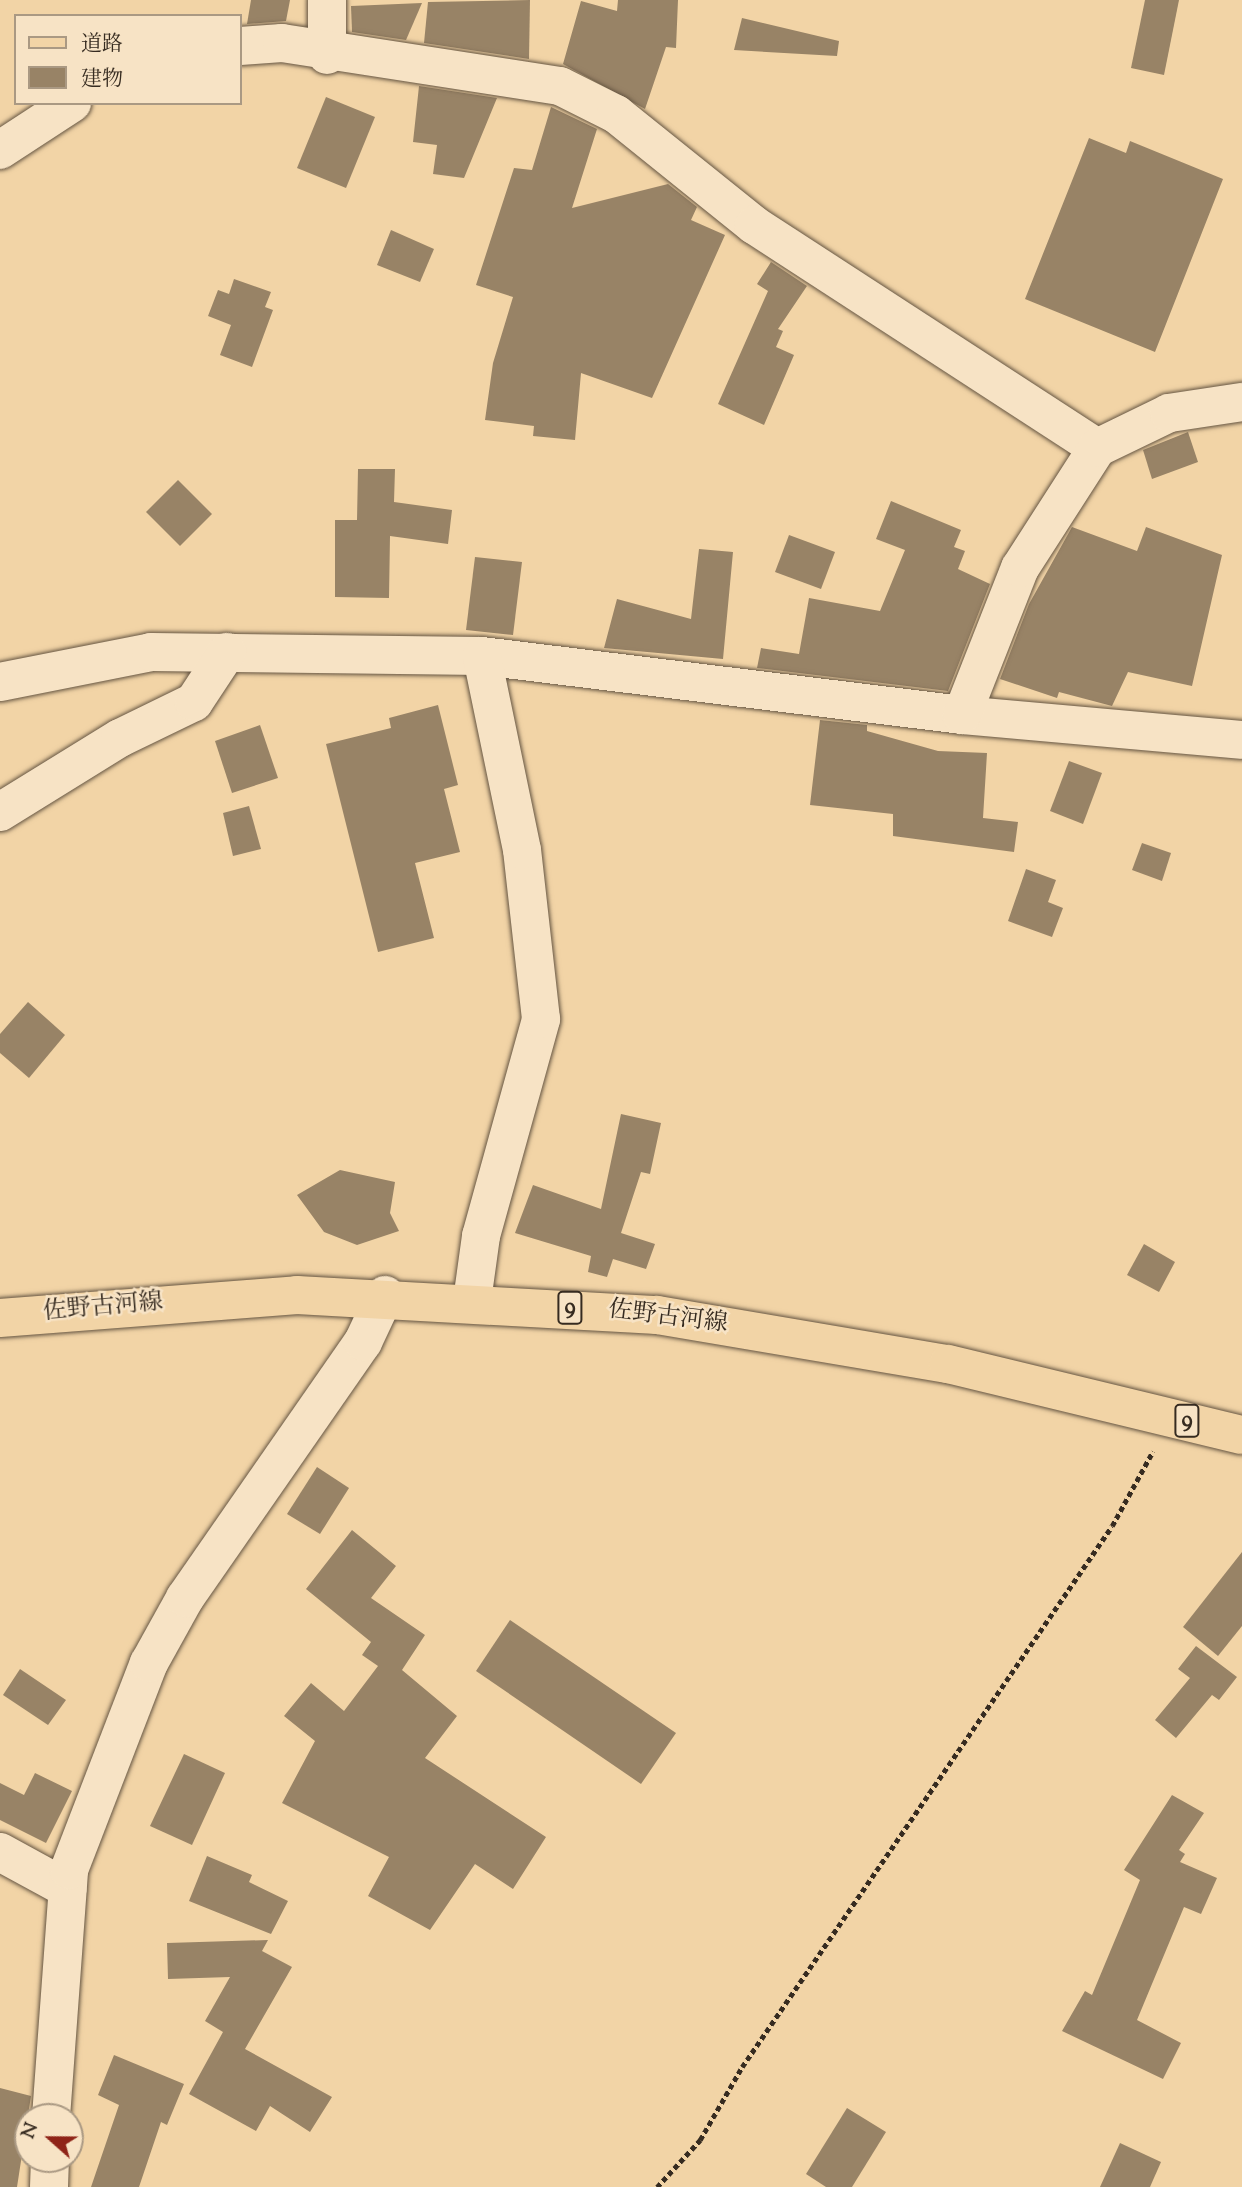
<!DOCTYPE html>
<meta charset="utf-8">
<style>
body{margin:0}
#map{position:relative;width:1242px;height:2187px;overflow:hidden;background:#f2d4a6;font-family:"Sorts Mill Goudy","Noto Serif JP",serif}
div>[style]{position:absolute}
.building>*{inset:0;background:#988366}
.path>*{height:4.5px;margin-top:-2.25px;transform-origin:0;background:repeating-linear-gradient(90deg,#362b20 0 5px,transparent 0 8.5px)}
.roads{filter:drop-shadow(0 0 2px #655542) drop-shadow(0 0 2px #655542)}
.minor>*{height:38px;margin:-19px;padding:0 19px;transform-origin:19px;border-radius:19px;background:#f7e3c5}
.major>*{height:38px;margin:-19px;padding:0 19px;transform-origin:19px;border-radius:19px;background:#f2d4a6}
span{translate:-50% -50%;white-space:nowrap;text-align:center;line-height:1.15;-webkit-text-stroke:5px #f7e3c5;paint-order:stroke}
.shield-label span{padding:2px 5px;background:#f7e3c5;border:2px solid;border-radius:5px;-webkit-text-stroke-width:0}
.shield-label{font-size:23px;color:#362b20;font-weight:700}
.street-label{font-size:24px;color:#362b20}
.legend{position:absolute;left:14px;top:14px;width:228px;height:91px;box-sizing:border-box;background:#f7e3c5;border:2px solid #aa9983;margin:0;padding:9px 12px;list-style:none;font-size:21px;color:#362b20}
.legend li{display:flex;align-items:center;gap:14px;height:35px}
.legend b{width:35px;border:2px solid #aa9983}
.north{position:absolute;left:14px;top:2103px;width:70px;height:70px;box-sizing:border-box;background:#f7e3c5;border:2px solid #aa9983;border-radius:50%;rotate:291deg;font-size:19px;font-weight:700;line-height:28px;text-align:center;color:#362b20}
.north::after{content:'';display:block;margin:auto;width:24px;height:32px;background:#8f2418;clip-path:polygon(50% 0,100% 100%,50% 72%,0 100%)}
</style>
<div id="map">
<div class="building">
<i style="clip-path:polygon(251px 0,290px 0,286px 21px,247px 24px)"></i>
<i style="clip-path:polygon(530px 0,529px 59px,424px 43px,428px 2px)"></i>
<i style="clip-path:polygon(618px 0,678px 0,676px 48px,666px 47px,645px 109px,563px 64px,581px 1px,617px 11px)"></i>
<i style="clip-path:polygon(1145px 0,1179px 0,1164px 75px,1131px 68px)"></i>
<i style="clip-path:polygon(422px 3px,406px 40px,352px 32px,351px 6px)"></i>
<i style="clip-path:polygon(742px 18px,839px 41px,837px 56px,734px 50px)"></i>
<i style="clip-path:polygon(419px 86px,497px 98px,464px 178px,433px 174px,437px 145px,413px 142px)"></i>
<i style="clip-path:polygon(326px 97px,375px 117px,346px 188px,297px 168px)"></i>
<i style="clip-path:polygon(551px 107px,597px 129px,572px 208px,668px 184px,697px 207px,691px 220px,725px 235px,652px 398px,581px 373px,575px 440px,533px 436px,534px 426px,485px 420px,493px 363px,513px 297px,476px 285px,514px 168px,532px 170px)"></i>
<i style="clip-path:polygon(1089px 138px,1126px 153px,1130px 141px,1223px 179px,1155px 352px,1025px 299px)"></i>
<i style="clip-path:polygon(391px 230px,434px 249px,420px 282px,377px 265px)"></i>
<i style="clip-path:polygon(771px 262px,807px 286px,778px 329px,783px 331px,776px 347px,794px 355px,764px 425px,718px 404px,768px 291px,757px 284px)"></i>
<i style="clip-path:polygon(234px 279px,271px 292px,265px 307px,273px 310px,252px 367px,220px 355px,231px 325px,208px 316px,218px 290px,229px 294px)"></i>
<i style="clip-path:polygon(1188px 432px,1198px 462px,1152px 479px,1143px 450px)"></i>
<i style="clip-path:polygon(358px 469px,395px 469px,394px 502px,452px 510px,448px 544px,390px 536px,389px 598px,335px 597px,335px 520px,357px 520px)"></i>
<i style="clip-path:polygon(178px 480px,212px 514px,180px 546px,146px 512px)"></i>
<i style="clip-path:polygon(891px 501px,961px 530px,954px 547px,965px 551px,958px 569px,990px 584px,948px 691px,757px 668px,761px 648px,799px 654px,809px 598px,880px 611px,905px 550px,876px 539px)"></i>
<i style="clip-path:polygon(1072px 527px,1137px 551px,1146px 527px,1222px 555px,1192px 686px,1128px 672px,1112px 706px,1059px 692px,1057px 698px,1000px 679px,1029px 604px)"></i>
<i style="clip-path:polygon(789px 535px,835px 552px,821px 589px,775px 572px)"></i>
<i style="clip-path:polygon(699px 549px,733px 552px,723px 659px,604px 648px,617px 599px,691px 619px)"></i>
<i style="clip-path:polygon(475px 557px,522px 562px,513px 635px,466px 630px)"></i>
<i style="clip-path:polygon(438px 705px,458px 785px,444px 789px,460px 852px,415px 863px,434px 938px,378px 952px,326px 744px,391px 728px,389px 718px)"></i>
<i style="clip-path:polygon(820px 720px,867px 725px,867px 731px,938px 751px,987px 753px,983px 818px,1018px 822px,1014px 852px,893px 836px,893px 814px,810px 805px)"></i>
<i style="clip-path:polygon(260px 725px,278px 778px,232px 793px,215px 741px)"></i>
<i style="clip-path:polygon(1069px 761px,1102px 773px,1083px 824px,1050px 811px)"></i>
<i style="clip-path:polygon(249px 806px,261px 849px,233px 856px,223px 813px)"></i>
<i style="clip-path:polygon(1142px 843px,1171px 853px,1162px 881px,1132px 870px)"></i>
<i style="clip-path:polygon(1026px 869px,1056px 880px,1048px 902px,1063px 908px,1052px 937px,1008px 921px)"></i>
<i style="clip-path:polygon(28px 1002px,65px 1035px,29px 1078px,0 1053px,0 1034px)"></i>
<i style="clip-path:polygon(621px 1114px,661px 1123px,650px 1174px,641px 1172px,621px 1233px,655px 1244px,646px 1269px,613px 1259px,607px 1277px,588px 1272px,591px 1256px,515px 1233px,533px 1185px,601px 1209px)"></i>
<i style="clip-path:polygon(340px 1170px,395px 1182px,390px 1213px,399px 1231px,357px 1245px,324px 1232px,297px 1195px)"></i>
<i style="clip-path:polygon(1144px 1244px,1175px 1262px,1159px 1292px,1127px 1275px)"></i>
<i style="clip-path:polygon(317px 1467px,349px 1488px,320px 1534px,287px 1514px)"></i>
<i style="clip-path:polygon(352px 1530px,396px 1566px,371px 1598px,425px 1635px,402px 1670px,457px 1716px,425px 1758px,546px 1837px,513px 1889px,475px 1864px,430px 1930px,368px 1896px,389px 1857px,282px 1803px,315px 1741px,284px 1716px,311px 1683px,344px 1711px,378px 1666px,362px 1655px,371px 1642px,306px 1589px)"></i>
<i style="clip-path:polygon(1242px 1552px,1242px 1626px,1218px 1656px,1183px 1627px)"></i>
<i style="clip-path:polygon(510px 1620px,676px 1733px,641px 1784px,476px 1671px)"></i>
<i style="clip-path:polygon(1196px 1646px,1237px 1677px,1219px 1700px,1212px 1695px,1176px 1738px,1155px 1720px,1190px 1678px,1178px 1669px)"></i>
<i style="clip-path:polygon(20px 1669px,66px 1700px,48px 1725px,3px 1695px)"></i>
<i style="clip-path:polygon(184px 1754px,225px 1773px,192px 1845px,150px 1826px)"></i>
<i style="clip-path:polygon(35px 1773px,72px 1791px,46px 1843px,0 1820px,0 1783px,24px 1795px)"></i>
<i style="clip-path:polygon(1172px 1795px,1204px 1813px,1179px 1850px,1185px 1854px,1180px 1862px,1217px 1878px,1201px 1914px,1184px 1907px,1137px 2020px,1181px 2043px,1163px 2079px,1062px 2031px,1085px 1991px,1092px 1995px,1140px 1880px,1124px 1870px)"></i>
<i style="clip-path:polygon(207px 1856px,252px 1875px,249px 1882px,288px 1901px,271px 1934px,189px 1901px)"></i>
<i style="clip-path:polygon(268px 1940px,262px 1951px,292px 1967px,245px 2049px,332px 2097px,310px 2132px,270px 2106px,256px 2131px,189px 2094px,223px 2032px,205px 2021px,230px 1977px,168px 1979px,167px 1943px)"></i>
<i style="clip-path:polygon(114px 2055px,184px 2084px,167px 2125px,161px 2122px,139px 2187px,91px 2187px,119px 2105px,98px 2095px)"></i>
<i style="clip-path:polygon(0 2088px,31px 2096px,17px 2187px,0 2187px)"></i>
<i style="clip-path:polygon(847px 2108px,886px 2132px,852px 2187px,826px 2187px,806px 2174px)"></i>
<i style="clip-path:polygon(1120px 2143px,1161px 2162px,1150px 2187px,1100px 2187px)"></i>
</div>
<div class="path">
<i style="left:657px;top:2187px;width:64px;rotate:-47.5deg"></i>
<i style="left:700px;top:2140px;width:84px;rotate:-60.1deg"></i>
<i style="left:742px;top:2067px;width:655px;rotate:-55.63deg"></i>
<i style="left:1112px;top:1526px;width:85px;rotate:-61.3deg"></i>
</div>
<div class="roads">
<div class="minor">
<i style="left:327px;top:0;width:55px;rotate:90deg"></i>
<i style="left:240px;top:46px;width:42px;rotate:-4.1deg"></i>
<i style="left:282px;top:43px;width:281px;rotate:8.8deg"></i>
<i style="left:560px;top:86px;width:63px;rotate:26.6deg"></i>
<i style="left:616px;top:114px;width:177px;rotate:38.8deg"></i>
<i style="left:754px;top:225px;width:409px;rotate:33deg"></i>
<i style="left:0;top:150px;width:86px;rotate:-33.1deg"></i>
<i style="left:0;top:682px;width:154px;rotate:-11.2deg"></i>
<i style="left:151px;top:652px;width:331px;rotate:0.7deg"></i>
<i style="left:482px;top:656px;width:484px;rotate:7deg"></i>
<i style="left:962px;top:715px;width:281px;rotate:5.1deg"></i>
<i style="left:962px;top:715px;width:158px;rotate:-68.5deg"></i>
<i style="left:1020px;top:568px;width:143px;rotate:-57.3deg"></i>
<i style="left:1097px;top:448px;width:80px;rotate:-25.9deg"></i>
<i style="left:1169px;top:413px;width:74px;rotate:-8.6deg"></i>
<i style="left:0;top:812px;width:141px;rotate:-31.7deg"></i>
<i style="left:120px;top:738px;width:82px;rotate:-25.9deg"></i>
<i style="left:194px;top:702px;width:60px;rotate:-56.6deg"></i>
<i style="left:472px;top:1301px;width:66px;rotate:-82.1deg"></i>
<i style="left:481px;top:1236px;width:225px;rotate:-74.5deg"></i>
<i style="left:541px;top:1019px;width:170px;rotate:-96.4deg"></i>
<i style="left:522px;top:850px;width:198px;rotate:-101.7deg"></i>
<i style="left:0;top:1852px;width:77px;rotate:28.6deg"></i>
<i style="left:51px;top:2117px;width:248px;rotate:-85.8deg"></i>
<i style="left:69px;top:1870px;width:222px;rotate:-68.9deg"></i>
<i style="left:149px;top:1663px;width:74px;rotate:-61deg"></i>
<i style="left:185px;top:1598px;width:312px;rotate:-55.2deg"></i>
<i style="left:363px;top:1342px;width:52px;rotate:-64.9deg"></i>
<i style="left:49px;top:2187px;width:28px;rotate:-88deg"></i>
</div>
<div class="major">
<i style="left:0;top:1318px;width:298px;rotate:-4.4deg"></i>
<i style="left:297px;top:1295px;width:361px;rotate:3.2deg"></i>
<i style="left:657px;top:1315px;width:295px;rotate:9.6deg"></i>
<i style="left:948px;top:1364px;width:302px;rotate:13.6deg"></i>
</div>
</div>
<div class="shield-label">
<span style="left:570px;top:1308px">9</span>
<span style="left:1187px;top:1421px">9</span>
</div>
<div class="street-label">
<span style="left:103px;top:1308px;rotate:-5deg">佐野古河線</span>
<span style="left:668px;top:1318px;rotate:7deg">佐野古河線</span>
</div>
<ul class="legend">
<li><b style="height:9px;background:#f2d4a6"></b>道路</li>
<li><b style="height:19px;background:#988366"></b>建物</li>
</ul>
<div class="north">N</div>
</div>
